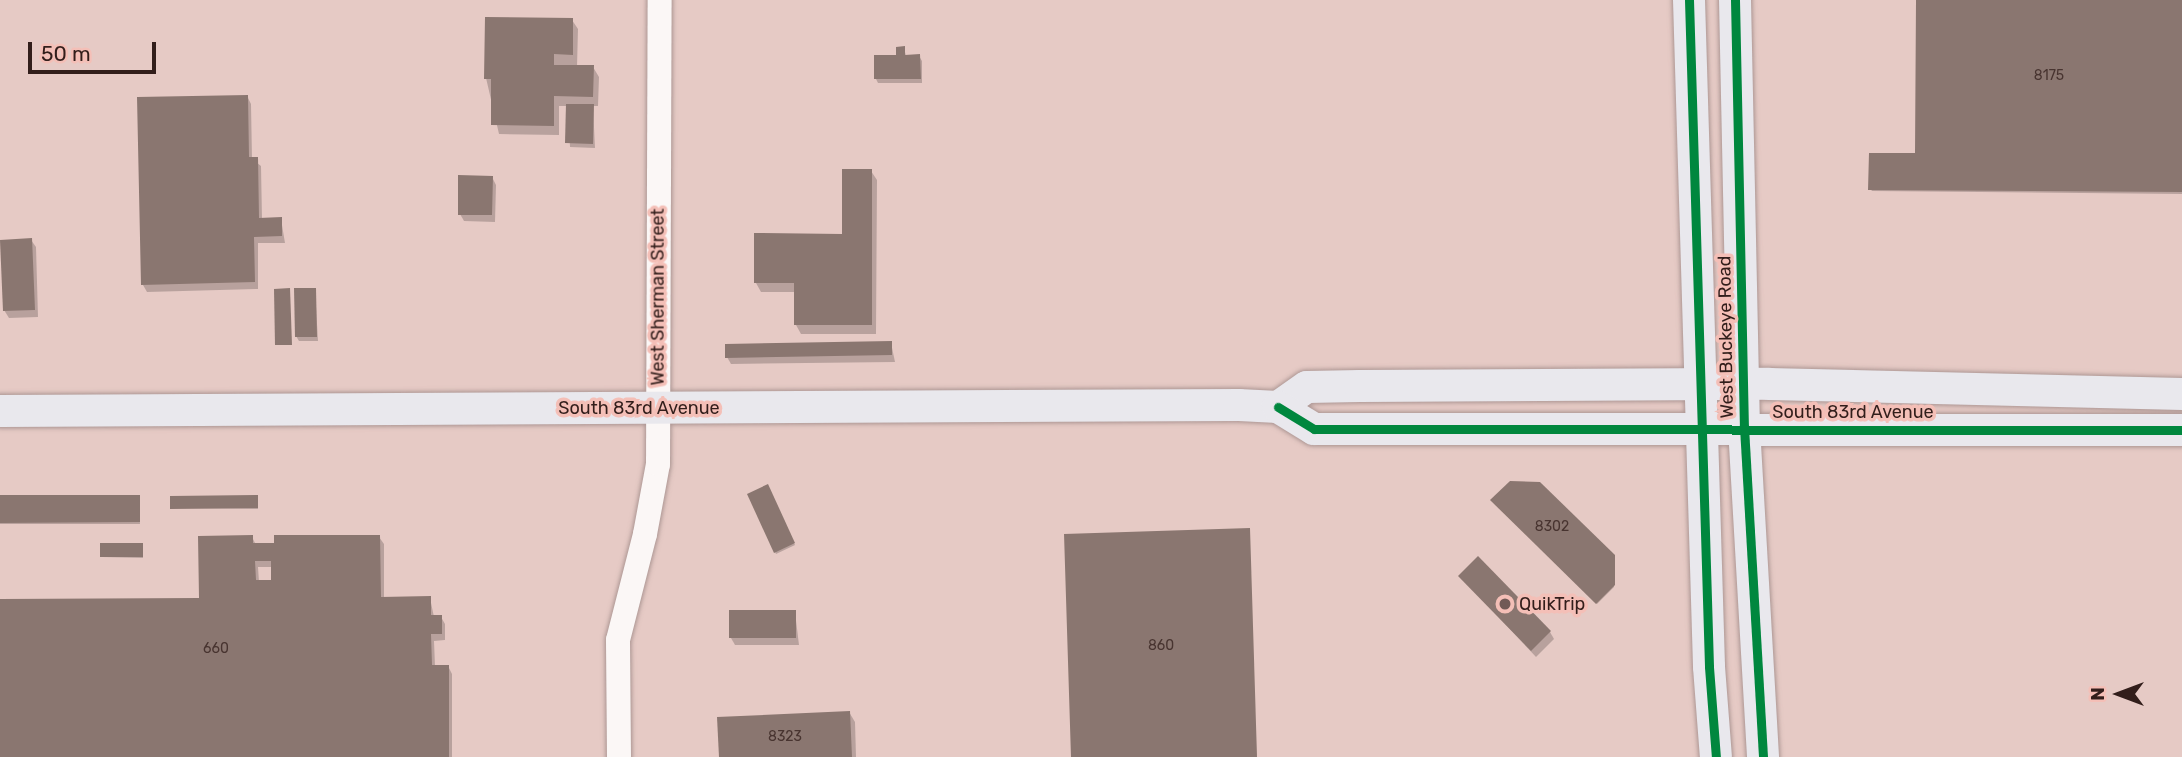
<!DOCTYPE html>
<style>
body{margin:0}
#map{position:relative;width:2182px;height:757px;overflow:hidden;background:#e6cac5;font-family:Rubik,sans-serif}
div>[style]{position:absolute}
.shadow>*{inset:0;background:#0003}
.building>*{inset:0;background:#8a7670}
.roads{filter:drop-shadow(0 0 2px #ad9794) drop-shadow(0 0 2px #ad9794)}
.minor>*{height:24px;margin:-12px;padding:0 12px;transform-origin:12px;border-radius:12px;background:#fbf7f6}
.major>*{height:32px;margin:-16px;padding:0 16px;transform-origin:16px;border-radius:16px;background:#e9e8ed}
.cycleway>*{height:9px;margin:-4.5px;padding:0 4.5px;transform-origin:4.5px;border-radius:4.5px;background:#00873e}
.dots>*{width:19px;height:19px;translate:-50% -50%;box-sizing:border-box;border:4px solid #f4bfb7;border-radius:50%}
span{translate:-50% -50%;white-space:nowrap;text-align:center;line-height:1.15;-webkit-text-stroke:7px #f4bfb7;paint-order:stroke}
.number-label{font-size:14px;color:#483430}
.number-label span{-webkit-text-stroke-width:0}
.street-label{font-size:18px;color:#321e1b}
.poi-label{font-size:18px;color:#321e1b}
.left{translate:0 -50%;text-align:left}
.north{position:absolute;left:2084px;top:659px;width:70px;height:70px;-webkit-text-stroke:5px #f4bfb7;paint-order:stroke;rotate:270deg;font-size:19px;font-weight:700;line-height:28px;text-align:center;color:#321e1b}
.north::after{content:'';display:block;margin:auto;width:24px;height:32px;background:#321e1b;clip-path:polygon(50% 0,100% 100%,50% 72%,0 100%)}
.scale{position:absolute;left:28px;top:42px;width:128px;height:32px;box-sizing:border-box;border:4px solid #321e1b;border-top:0;padding-left:9px;font-size:21px;line-height:24px;white-space:nowrap;color:#321e1b;-webkit-text-stroke:5px #f4bfb7;paint-order:stroke}
</style>
<div id="map">
<div class="shadow">
<i style="clip-path:polygon(1918px 0,2182px 0,2182px 194px,1871px 191px,1916px 155px)"></i>
<i style="clip-path:polygon(572px 20px,578px 29px,577px 67px,593px 67px,599px 77px,598px 106px,593px 106px,595px 148px,570px 147px,568px 106px,559px 106px,559px 135px,499px 134px,486px 78px)"></i>
<i style="clip-path:polygon(904px 48px,906px 56px,919px 56px,922px 61px,922px 83px,878px 83px,876px 79px)"></i>
<i style="clip-path:polygon(247px 96px,251px 104px,252px 159px,261px 166px,262px 219px,281px 219px,285px 243px,258px 243px,258px 289px,147px 292px,143px 285px)"></i>
<i style="clip-path:polygon(871px 171px,877px 180px,876px 334px,801px 334px,796px 325px,796px 292px,761px 292px,756px 283px,843px 236px)"></i>
<i style="clip-path:polygon(492px 177px,496px 185px,495px 222px,464px 221px,460px 214px)"></i>
<i style="clip-path:polygon(31px 240px,36px 247px,38px 317px,9px 318px,4px 310px)"></i>
<i style="clip-path:polygon(315px 290px,318px 341px,299px 341px,296px 336px)"></i>
<i style="clip-path:polygon(891px 343px,895px 362px,731px 364px,727px 357px)"></i>
<i style="clip-path:polygon(768px 487px,795px 545px,776px 554px,749px 495px)"></i>
<i style="clip-path:polygon(139px 496px,140px 524px,0 524px,0 497px)"></i>
<i style="clip-path:polygon(257px 498px,258px 509px,172px 508px)"></i>
<i style="clip-path:polygon(1493px 502px,1614px 558px,1614px 587px,1597px 604px)"></i>
<i style="clip-path:polygon(evenodd,252px 537px,256px 545px,379px 537px,384px 544px,384px 598px,430px 598px,434px 617px,441px 617px,445px 624px,445px 640px,434px 641px,435px 666px,448px 666px,452px 674px,452px 757px,0 757px,0 601px,201px 600px,252px 537px,258px 567px,273px 567px,273px 582px,259px 582px,258px 567px)"></i>
<i style="clip-path:polygon(143px 547px,143px 558px,102px 557px)"></i>
<i style="clip-path:polygon(1460px 576px,1550px 632px,1554px 639px,1536px 657px)"></i>
<i style="clip-path:polygon(795px 612px,799px 645px,735px 645px,731px 638px)"></i>
<i style="clip-path:polygon(849px 712px,855px 722px,856px 757px,721px 757px)"></i>
</div>
<div class="building">
<i style="clip-path:polygon(1916px 0,2182px 0,2182px 192px,1868px 190px,1869px 153px,1915px 153px)"></i>
<i style="clip-path:polygon(485px 17px,573px 18px,573px 55px,554px 54px,554px 65px,594px 65px,593px 97px,554px 96px,554px 126px,491px 125px,491px 79px,484px 79px)"></i>
<i style="clip-path:polygon(905px 46px,905px 55px,920px 54px,921px 79px,874px 79px,874px 55px,896px 55px,896px 47px)"></i>
<i style="clip-path:polygon(248px 95px,249px 157px,258px 157px,259px 218px,282px 217px,282px 236px,254px 237px,255px 282px,141px 285px,137px 97px)"></i>
<i style="clip-path:polygon(566px 104px,594px 104px,593px 144px,565px 143px)"></i>
<i style="clip-path:polygon(842px 169px,872px 169px,872px 325px,794px 325px,794px 283px,754px 283px,754px 233px,842px 234px)"></i>
<i style="clip-path:polygon(458px 175px,493px 176px,492px 215px,458px 215px)"></i>
<i style="clip-path:polygon(32px 238px,35px 310px,3px 311px,0 240px)"></i>
<i style="clip-path:polygon(290px 288px,292px 345px,275px 345px,274px 289px)"></i>
<i style="clip-path:polygon(294px 288px,316px 288px,317px 337px,295px 337px)"></i>
<i style="clip-path:polygon(892px 341px,892px 355px,725px 358px,725px 344px)"></i>
<i style="clip-path:polygon(1510px 481px,1540px 482px,1615px 555px,1615px 585px,1596px 604px,1490px 500px)"></i>
<i style="clip-path:polygon(768px 484px,795px 543px,774px 553px,747px 494px)"></i>
<i style="clip-path:polygon(0 495px,140px 495px,140px 522px,0 523px)"></i>
<i style="clip-path:polygon(258px 495px,258px 508px,170px 509px,170px 496px)"></i>
<i style="clip-path:polygon(1250px 528px,1257px 757px,1071px 757px,1064px 534px)"></i>
<i style="clip-path:polygon(evenodd,253px 535px,253px 543px,274px 543px,274px 535px,380px 535px,381px 597px,431px 596px,431px 615px,442px 615px,442px 634px,431px 634px,432px 665px,449px 665px,449px 757px,0 757px,0 599px,199px 598px,198px 536px,253px 535px,255px 561px,271px 561px,271px 580px,256px 580px,255px 561px)"></i>
<i style="clip-path:polygon(100px 543px,143px 543px,143px 557px,100px 557px)"></i>
<i style="clip-path:polygon(1478px 556px,1551px 631px,1531px 651px,1458px 576px)"></i>
<i style="clip-path:polygon(729px 610px,796px 610px,796px 638px,729px 638px)"></i>
<i style="clip-path:polygon(850px 711px,852px 757px,719px 757px,717px 717px)"></i>
</div>
<div class="roads">
<div class="minor">
<i style="left:619px;top:757px;width:117px;rotate:-90.5deg"></i>
<i style="left:618px;top:640px;width:109px;rotate:-75.7deg"></i>
<i style="left:645px;top:534px;width:71px;rotate:-79.5deg"></i>
<i style="left:658px;top:464px;width:464px;rotate:-89.8deg"></i>
</div>
<div class="major">
<i style="left:1689px;top:0;width:667px;rotate:88.28deg"></i>
<i style="left:1709px;top:667px;width:90px;rotate:85.6deg"></i>
<i style="left:1735px;top:0;width:427px;rotate:88.8deg"></i>
<i style="left:1744px;top:427px;width:331px;rotate:86.7deg"></i>
<i style="left:1278px;top:407px;width:35px;rotate:-35deg"></i>
<i style="left:1307px;top:387px;width:53px;rotate:-1.1deg"></i>
<i style="left:1360px;top:386px;width:409px;rotate:-0.3deg"></i>
<i style="left:1769px;top:384px;width:413px;rotate:1.4deg"></i>
<i style="left:0;top:411px;width:1239px;rotate:-0.28deg"></i>
<i style="left:1239px;top:405px;width:39px;rotate:3deg"></i>
<i style="left:1278px;top:407px;width:42px;rotate:31.4deg"></i>
<i style="left:1314px;top:429px;width:868px;rotate:0.07deg"></i>
</div>
</div>
<div class="cycleway">
<i style="left:1689px;top:0;width:667px;rotate:88.28deg"></i>
<i style="left:1709px;top:667px;width:90px;rotate:85.6deg"></i>
<i style="left:1735px;top:0;width:427px;rotate:88.8deg"></i>
<i style="left:1744px;top:427px;width:331px;rotate:86.7deg"></i>
<i style="left:1278px;top:407px;width:42px;rotate:31.4deg"></i>
<i style="left:1314px;top:429px;width:868px;rotate:0.07deg"></i>
</div>
<div class="dots">
<i style="left:1505px;top:604px;background:#715a56"></i>
</div>
<div class="number-label">
<span style="left:2049px;top:76px">8175</span>
<span style="left:1552px;top:527px">8302</span>
<span style="left:1161px;top:646px">860</span>
<span style="left:216px;top:649px">660</span>
<span style="left:785px;top:737px">8323</span>
</div>
<div class="street-label">
<span style="left:658px;top:297px;rotate:-90deg">West Sherman Street</span>
<span style="left:1726px;top:337px;rotate:-91deg">West Buckeye Road</span>
<span style="left:639px;top:408px">South 83rd Avenue</span>
<span style="left:1853px;top:412px">South 83rd Avenue</span>
</div>
<div class="poi-label">
<span class="left" style="left:1519px;top:604px">QuikTrip</span>
</div>
<div class="north">N</div>
<div class="scale">50 m</div>
</div>
